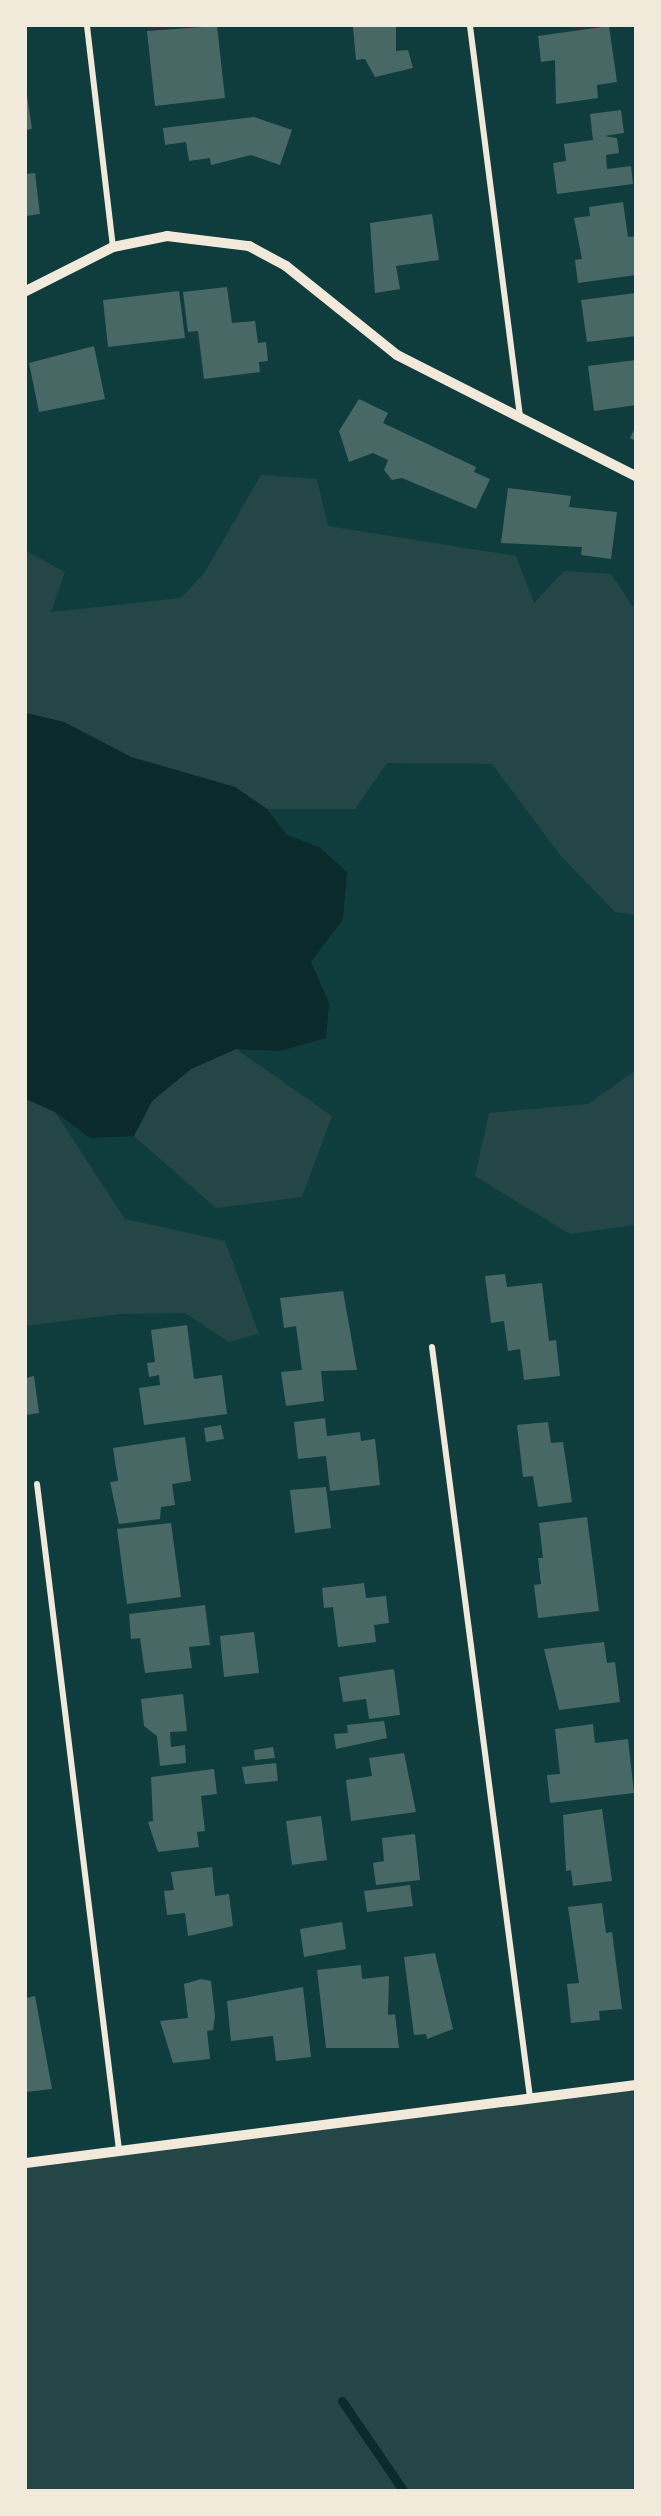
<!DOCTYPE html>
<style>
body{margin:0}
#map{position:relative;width:661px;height:2516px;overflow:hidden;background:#0f3d3e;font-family:Barlow,sans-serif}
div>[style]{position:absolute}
.green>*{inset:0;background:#244646}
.water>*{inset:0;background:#0a2a2b}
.stream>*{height:9px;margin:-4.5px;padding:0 4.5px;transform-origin:4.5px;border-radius:4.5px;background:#0a2a2b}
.building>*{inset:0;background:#486865}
.minor>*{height:6px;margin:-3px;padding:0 3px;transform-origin:3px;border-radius:3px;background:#f1e9da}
.tertiary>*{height:10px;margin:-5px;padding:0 5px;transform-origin:5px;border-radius:5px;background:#f1e9da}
span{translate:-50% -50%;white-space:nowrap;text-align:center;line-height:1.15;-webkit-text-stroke:6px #f1e9da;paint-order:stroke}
.frame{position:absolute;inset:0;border:27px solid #f1e9da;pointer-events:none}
</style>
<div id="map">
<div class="green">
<i style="clip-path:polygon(261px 475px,317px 479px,328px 526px,516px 556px,534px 603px,564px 571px,611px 574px,635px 610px,635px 915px,615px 912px,561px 856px,492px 764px,387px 763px,355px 809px,267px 809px,235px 787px,131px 757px,64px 722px,26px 713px,26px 551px,65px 572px,51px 612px,181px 598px,205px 572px)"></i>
<i style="clip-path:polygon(236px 1049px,332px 1116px,302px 1197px,216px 1208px,134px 1136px,152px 1101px,191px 1069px)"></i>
<i style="clip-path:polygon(635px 1071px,635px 1225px,570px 1234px,475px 1176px,489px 1113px,588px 1104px)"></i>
<i style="clip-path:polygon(26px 1099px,55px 1112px,125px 1219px,225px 1241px,259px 1334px,229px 1342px,185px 1313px,119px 1314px,26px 1326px)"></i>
<i style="clip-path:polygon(635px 2086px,635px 2490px,26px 2490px,26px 2164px)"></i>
</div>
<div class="water">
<i style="clip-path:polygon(26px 713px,64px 722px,131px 757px,235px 787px,267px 809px,287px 835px,319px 847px,347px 872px,343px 919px,311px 962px,329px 1003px,326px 1038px,280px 1051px,236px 1049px,191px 1069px,152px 1101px,134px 1136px,90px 1138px,55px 1112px,26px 1099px)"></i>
</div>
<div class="stream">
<i style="left:342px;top:2401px;width:108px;rotate:55.6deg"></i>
</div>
<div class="building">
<i style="clip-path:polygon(217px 26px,225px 98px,155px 106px,147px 31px)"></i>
<i style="clip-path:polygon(396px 26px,396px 51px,408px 50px,413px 68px,375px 77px,365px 59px,356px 60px,353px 27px)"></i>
<i style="clip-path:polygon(609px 26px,617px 82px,597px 85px,598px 98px,556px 104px,555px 60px,541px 62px,538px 36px)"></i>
<i style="clip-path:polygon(26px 88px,32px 129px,26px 130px)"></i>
<i style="clip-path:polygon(621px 110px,624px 133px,604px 136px,617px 138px,619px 153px,606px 155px,607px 169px,631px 166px,633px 184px,557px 194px,553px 163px,566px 161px,564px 144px,593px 140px,590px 114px)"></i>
<i style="clip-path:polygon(254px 117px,292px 130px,280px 165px,251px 155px,211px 165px,210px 158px,189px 161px,186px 142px,165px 145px,163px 128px)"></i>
<i style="clip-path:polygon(35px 173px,40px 214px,26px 216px,26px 174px)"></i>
<i style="clip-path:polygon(623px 202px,628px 237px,636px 236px,636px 275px,578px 283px,575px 260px,582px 259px,574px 218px,590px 216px,589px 207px)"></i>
<i style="clip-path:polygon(432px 214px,439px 260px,396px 266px,400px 289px,375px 293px,370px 223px)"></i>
<i style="clip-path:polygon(227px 287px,232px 323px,255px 321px,258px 343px,266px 342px,268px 361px,259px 362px,260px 372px,204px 379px,198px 331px,188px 332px,183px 292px)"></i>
<i style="clip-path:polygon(179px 291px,185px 338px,108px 347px,103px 300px)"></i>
<i style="clip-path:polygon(636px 293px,636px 336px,587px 342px,581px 300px)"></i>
<i style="clip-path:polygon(94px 346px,105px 399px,39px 412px,29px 363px)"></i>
<i style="clip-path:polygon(636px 360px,636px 405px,594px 411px,588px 366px)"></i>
<i style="clip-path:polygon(359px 399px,388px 413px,383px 423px,476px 467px,474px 472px,490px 479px,476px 509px,402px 478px,392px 480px,384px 470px,388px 460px,373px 453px,349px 462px,339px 431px)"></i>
<i style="clip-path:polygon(636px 426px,636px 441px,630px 438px)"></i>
<i style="clip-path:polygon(508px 488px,571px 496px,569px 507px,617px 512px,611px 559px,581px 555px,582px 547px,501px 543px)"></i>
<i style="clip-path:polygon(505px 1274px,507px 1287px,542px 1283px,549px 1341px,556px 1340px,560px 1376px,524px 1380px,520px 1349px,508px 1351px,504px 1321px,491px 1323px,485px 1276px)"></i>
<i style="clip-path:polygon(343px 1291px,357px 1370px,321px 1371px,324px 1401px,286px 1406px,281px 1372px,302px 1370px,296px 1326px,284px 1328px,280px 1298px)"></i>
<i style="clip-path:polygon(187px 1325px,194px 1379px,222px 1375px,227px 1414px,144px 1425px,139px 1388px,160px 1385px,159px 1375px,149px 1377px,147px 1363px,155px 1362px,151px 1330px)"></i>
<i style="clip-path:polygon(34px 1376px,39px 1413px,26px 1415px,26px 1378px)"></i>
<i style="clip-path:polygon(325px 1418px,327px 1436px,360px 1432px,361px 1441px,375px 1439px,380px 1485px,330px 1491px,326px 1456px,298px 1459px,294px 1422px)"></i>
<i style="clip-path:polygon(548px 1422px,551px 1443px,563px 1442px,572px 1502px,538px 1507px,533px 1476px,523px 1477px,517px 1425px)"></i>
<i style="clip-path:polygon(221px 1425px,224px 1439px,206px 1442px,204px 1428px)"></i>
<i style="clip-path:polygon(185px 1437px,191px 1481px,172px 1484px,175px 1505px,161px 1507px,160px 1519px,119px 1524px,110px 1482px,118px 1481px,113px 1448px)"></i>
<i style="clip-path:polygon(326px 1487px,331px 1528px,295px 1533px,290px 1490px)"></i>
<i style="clip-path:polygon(587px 1517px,599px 1611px,538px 1618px,534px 1585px,541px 1584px,538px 1558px,543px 1558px,539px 1523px)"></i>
<i style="clip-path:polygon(171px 1523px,181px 1597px,127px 1604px,117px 1529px)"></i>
<i style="clip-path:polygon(364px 1583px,366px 1598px,386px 1596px,389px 1623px,374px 1625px,376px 1642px,338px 1647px,333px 1607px,324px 1608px,322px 1588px)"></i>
<i style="clip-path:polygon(205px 1605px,210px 1645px,189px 1647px,192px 1668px,145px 1673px,140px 1638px,131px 1639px,129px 1614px)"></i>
<i style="clip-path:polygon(254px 1632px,259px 1673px,224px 1677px,220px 1636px)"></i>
<i style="clip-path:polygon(604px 1642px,607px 1663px,615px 1662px,620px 1702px,559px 1710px,544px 1649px)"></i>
<i style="clip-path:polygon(394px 1669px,400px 1715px,369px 1719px,366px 1699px,343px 1702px,339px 1677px)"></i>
<i style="clip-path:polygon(183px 1694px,187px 1731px,170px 1732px,171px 1747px,185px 1745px,186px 1763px,160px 1766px,157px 1736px,144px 1726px,141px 1699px)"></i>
<i style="clip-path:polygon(384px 1721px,387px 1738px,336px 1749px,334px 1734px,348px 1733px,347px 1725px)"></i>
<i style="clip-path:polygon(593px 1724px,595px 1743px,628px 1739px,634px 1793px,550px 1803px,547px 1775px,560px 1774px,555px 1729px)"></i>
<i style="clip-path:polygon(273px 1747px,275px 1758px,255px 1760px,254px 1750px)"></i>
<i style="clip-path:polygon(404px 1753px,416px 1812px,351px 1821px,346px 1780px,372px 1776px,369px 1758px)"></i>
<i style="clip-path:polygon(276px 1763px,278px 1781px,245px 1784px,242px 1767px)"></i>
<i style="clip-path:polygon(214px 1769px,217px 1794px,201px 1796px,205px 1831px,197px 1832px,199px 1847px,158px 1852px,148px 1822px,153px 1821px,151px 1777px)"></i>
<i style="clip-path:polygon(602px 1809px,612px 1881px,573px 1886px,571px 1870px,566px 1871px,563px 1815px)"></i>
<i style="clip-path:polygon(321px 1816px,327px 1860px,292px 1865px,286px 1821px)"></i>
<i style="clip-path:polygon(415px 1834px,420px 1880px,376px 1885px,373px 1863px,384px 1861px,382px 1838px)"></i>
<i style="clip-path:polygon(212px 1867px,215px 1896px,229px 1894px,233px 1926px,188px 1936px,185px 1913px,167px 1915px,164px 1891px,174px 1890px,171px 1872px)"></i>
<i style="clip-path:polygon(410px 1885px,413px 1906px,367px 1912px,364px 1891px)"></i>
<i style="clip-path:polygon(602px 1903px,606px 1933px,612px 1932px,622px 2009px,599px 2011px,600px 2020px,571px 2023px,567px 1984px,579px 1983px,568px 1907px)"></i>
<i style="clip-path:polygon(342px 1922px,346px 1949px,304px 1957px,300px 1929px)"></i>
<i style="clip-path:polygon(435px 1953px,453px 2029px,427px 2039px,426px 2034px,414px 2035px,404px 1957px)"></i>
<i style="clip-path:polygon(361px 1965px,362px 1979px,389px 1976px,388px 2015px,395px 2014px,399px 2048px,326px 2048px,317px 1970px)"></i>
<i style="clip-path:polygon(201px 1979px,211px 1981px,215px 2016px,213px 2030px,207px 2031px,210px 2059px,173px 2063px,160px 2021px,188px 2018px,184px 1984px)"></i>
<i style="clip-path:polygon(303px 1987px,311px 2057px,276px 2061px,273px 2036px,231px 2041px,227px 2001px)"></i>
<i style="clip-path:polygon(35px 1996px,52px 2089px,26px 2092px,26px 1998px)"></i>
</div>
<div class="minor">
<i style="left:87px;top:26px;width:223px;rotate:83.3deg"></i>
<i style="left:470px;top:26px;width:395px;rotate:82.7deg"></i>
<i style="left:432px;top:1347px;width:756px;rotate:82.56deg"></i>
<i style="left:37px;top:1484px;width:671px;rotate:82.98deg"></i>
</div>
<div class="tertiary">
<i style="left:26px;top:291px;width:97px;rotate:-26.8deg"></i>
<i style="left:113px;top:247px;width:55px;rotate:-11.5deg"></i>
<i style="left:167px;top:236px;width:83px;rotate:7deg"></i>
<i style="left:249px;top:246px;width:42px;rotate:28.4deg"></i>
<i style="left:286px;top:266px;width:142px;rotate:38.7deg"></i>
<i style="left:397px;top:355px;width:268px;rotate:26.9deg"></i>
<i style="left:26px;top:2163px;width:615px;rotate:-7.29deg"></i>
</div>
<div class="frame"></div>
</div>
